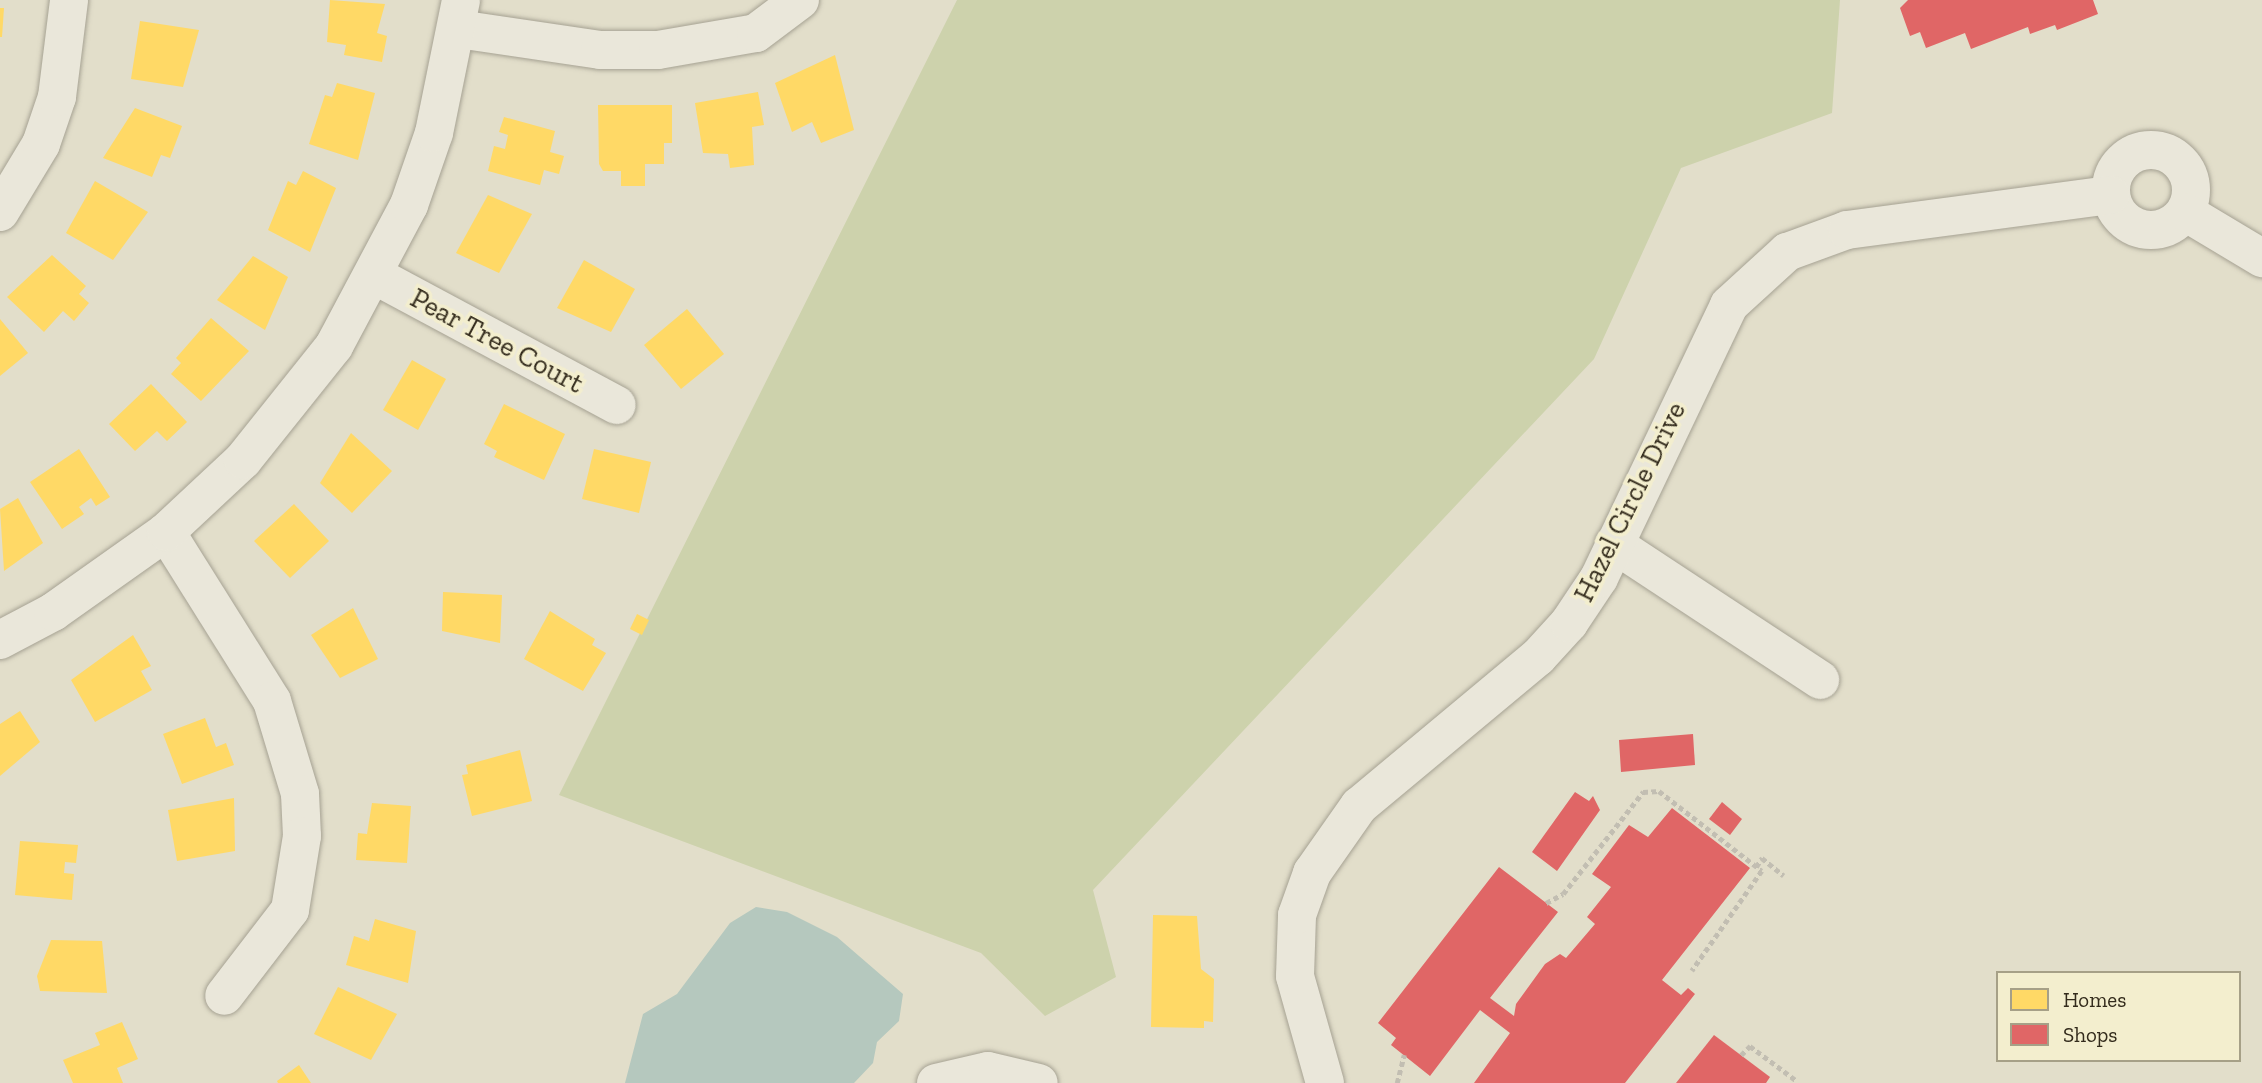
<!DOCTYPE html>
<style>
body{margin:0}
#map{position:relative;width:2262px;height:1083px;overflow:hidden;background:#e2deca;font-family:"Zilla Slab",serif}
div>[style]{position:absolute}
.green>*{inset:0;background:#cdd2ac}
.water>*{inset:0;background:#b5c8be}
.homes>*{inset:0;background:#ffd966}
.shops>*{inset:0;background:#e06666}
.path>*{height:4.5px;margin-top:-2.25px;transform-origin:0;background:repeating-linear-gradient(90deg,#c2beb2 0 5px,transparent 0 8.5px)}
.roads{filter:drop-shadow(0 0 2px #a6a293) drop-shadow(0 0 2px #a6a293)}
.minor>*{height:38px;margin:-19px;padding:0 19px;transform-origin:19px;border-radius:19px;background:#eae7da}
.minor>.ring{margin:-19px;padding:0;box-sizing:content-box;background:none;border:38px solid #eae7da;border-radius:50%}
span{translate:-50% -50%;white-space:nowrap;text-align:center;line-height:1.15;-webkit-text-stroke:7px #f3eece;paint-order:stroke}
.street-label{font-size:28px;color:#332b1c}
.legend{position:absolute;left:1996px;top:971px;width:245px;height:91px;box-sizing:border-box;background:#f3eece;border:2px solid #a6a087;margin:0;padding:9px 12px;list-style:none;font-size:21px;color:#332b1c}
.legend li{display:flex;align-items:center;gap:14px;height:35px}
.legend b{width:35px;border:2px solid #a6a087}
</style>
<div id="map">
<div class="green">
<i style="clip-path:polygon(957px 0,1840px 0,1832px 113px,1681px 168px,1594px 359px,1093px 890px,1116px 977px,1045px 1016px,981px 953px,559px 795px)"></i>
</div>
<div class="water">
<i style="clip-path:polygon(756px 907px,787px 912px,837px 937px,903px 994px,899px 1021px,877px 1042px,873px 1063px,854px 1083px,625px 1083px,643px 1014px,677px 994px,730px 923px)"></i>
</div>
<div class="homes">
<i style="clip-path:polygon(330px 0,385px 4px,377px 33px,387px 36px,382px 62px,344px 55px,346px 45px,327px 42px)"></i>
<i style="clip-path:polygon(0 8px,4px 8px,2px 37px,0 37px)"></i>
<i style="clip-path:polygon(140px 21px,199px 30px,183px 87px,131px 79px)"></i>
<i style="clip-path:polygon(835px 55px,854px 130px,821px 143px,812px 122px,792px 132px,775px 83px)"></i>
<i style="clip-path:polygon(337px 83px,375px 93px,358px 160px,309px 144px,325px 95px,332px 97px)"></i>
<i style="clip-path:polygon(758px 92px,764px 125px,752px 127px,754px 165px,730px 168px,728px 154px,703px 153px,695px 103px)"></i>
<i style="clip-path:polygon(598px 105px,672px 105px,672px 143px,664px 143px,664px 164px,645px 164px,645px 186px,621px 186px,621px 171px,603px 171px,599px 164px)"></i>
<i style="clip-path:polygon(135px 108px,182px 126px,170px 158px,161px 155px,152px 177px,103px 158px)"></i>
<i style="clip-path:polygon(504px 117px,555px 131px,550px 152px,564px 156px,559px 174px,544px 170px,540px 185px,488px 171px,494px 146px,505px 149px,508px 135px,499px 132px)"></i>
<i style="clip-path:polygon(303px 171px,336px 188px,310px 252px,268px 230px,288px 181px,296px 185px)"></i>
<i style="clip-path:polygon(95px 181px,148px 212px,113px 260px,66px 233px)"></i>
<i style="clip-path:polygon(488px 195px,532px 214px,499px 273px,456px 253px)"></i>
<i style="clip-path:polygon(52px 255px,86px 286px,79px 294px,89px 303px,74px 321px,63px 311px,44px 332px,7px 297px)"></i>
<i style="clip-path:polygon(253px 256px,288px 277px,265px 330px,217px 300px)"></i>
<i style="clip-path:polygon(584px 260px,635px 289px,611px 332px,557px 308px)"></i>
<i style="clip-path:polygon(687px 309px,724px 354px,681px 389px,644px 345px)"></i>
<i style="clip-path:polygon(211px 318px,249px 351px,201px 401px,171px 374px,181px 363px,176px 358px)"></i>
<i style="clip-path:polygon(0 319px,28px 353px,0 376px)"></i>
<i style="clip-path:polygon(412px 360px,446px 379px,418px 430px,383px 410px)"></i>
<i style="clip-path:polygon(151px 384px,187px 422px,167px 441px,157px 431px,135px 451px,109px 424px)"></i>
<i style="clip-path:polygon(504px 404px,565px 434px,544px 480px,494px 457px,497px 451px,484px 444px)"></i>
<i style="clip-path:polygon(351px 433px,392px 471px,352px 513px,320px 483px)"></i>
<i style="clip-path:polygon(79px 449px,110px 497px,96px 506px,91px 498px,79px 507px,84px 514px,62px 529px,30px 482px)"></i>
<i style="clip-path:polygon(594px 449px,651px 462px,639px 513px,582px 499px)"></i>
<i style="clip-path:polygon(18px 498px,43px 543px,4px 571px,0 509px)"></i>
<i style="clip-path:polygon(294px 504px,329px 541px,290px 578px,254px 541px)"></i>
<i style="clip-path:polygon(443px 592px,502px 595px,500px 643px,442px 631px)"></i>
<i style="clip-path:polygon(353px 608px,378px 659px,340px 678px,311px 635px)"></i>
<i style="clip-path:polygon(550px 611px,595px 639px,592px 645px,606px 653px,583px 691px,524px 659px)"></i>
<i style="clip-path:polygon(637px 614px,649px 620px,642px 635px,630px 629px)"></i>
<i style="clip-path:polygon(133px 635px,151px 666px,141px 671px,152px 690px,95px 722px,71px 680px)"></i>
<i style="clip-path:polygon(20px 711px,40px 742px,0 776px,0 724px)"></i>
<i style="clip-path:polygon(205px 718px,216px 747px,226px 743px,234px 765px,182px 784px,163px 734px)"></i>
<i style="clip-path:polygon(520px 750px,532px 801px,472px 816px,462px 775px,468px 774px,466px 765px)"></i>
<i style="clip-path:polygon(234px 798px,235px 851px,177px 861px,168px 810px)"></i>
<i style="clip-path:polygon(372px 803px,411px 806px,407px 863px,356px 860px,358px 833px,367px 834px)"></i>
<i style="clip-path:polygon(20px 841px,78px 845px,76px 863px,65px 862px,64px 873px,74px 874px,72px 900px,15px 895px)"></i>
<i style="clip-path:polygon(1153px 915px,1197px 916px,1201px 969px,1214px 979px,1213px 1022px,1204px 1021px,1204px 1028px,1151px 1027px)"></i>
<i style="clip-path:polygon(375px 919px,416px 931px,408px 983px,346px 965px,354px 936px,369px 941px)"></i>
<i style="clip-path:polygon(51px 940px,102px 941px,107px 993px,40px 991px,37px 976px)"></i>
<i style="clip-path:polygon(338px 987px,397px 1014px,371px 1060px,314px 1034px)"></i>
<i style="clip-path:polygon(122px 1022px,138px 1059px,117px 1068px,123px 1083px,73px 1083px,63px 1060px,100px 1045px,95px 1033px)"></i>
<i style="clip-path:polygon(299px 1065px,311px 1083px,278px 1083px,277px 1081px)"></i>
</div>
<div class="shops">
<i style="clip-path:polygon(1908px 0,2093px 0,2098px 14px,2057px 30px,2055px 25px,2030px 34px,2028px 27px,1971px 49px,1965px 33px,1926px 48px,1920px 32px,1910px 36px,1900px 8px)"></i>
<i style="clip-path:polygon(1693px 734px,1695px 765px,1621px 772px,1619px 740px)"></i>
<i style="clip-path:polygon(1575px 792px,1589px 801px,1593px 796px,1600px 810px,1557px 871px,1532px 852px)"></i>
<i style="clip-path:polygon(1722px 802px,1742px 819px,1730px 835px,1709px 819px)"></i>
<i style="clip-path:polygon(1672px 808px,1750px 868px,1662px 980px,1681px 995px,1688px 988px,1695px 994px,1625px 1083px,1474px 1083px,1510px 1033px,1480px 1010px,1430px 1076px,1391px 1045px,1396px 1038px,1378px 1023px,1499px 867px,1558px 912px,1490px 998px,1514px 1016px,1516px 1004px,1545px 964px,1560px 954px,1566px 958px,1595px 924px,1587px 917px,1611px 887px,1592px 874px,1629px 825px,1648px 837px)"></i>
<i style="clip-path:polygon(1714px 1035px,1770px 1077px,1766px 1083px,1676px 1083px)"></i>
</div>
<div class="path">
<i style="left:1756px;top:867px;width:11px;rotate:-56deg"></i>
<i style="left:1762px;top:858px;width:28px;rotate:39deg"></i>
<i style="left:1546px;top:903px;width:19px;rotate:-28deg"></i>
<i style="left:1563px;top:894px;width:130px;rotate:-51.9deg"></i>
<i style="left:1643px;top:792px;width:16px;rotate:-4deg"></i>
<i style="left:1659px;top:791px;width:130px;rotate:37.8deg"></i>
<i style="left:1762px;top:871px;width:122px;rotate:125deg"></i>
<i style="left:1741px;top:1055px;width:13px;rotate:-45deg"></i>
<i style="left:1750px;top:1046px;width:59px;rotate:36.7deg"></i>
<i style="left:1397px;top:1083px;width:29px;rotate:-76deg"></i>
</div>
<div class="roads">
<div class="minor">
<i style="left:458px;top:29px;width:144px;rotate:8.4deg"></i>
<i style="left:600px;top:50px;width:58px"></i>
<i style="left:658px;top:50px;width:99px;rotate:-9.8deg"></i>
<i style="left:756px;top:33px;width:55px;rotate:-36.9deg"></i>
<i class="ring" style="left:2111px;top:150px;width:42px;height:42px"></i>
<i style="left:0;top:212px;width:79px;rotate:-58.9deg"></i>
<i style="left:41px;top:144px;width:50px;rotate:-71.2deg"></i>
<i style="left:57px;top:97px;width:98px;rotate:-82.9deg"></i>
<i style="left:2185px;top:212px;width:90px;rotate:30.9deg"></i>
<i style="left:376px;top:276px;width:273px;rotate:28.2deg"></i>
<i style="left:166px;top:532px;width:199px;rotate:57.9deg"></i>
<i style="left:272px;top:701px;width:97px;rotate:73.2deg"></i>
<i style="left:300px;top:794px;width:42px;rotate:87.3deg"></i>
<i style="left:302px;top:836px;width:75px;rotate:99.2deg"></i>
<i style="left:290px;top:910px;width:108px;rotate:127.5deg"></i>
<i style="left:1614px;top:544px;width:247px;rotate:33.4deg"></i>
<i style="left:0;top:640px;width:60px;rotate:-27.8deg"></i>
<i style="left:53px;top:612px;width:138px;rotate:-35.3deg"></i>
<i style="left:166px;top:532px;width:105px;rotate:-43.1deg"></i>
<i style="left:243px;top:460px;width:146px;rotate:-51.4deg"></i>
<i style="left:334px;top:346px;width:160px;rotate:-62deg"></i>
<i style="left:409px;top:205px;width:76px;rotate:-70.9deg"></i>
<i style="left:434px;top:133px;width:136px;rotate:-78.5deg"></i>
<i style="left:936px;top:1083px;width:53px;rotate:-13deg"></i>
<i style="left:988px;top:1071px;width:52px;rotate:13.2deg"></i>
<i style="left:1325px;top:1083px;width:111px;rotate:-105.7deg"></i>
<i style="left:1295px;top:976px;width:61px;rotate:-88.1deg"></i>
<i style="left:1297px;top:915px;width:45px;rotate:-70.3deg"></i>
<i style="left:1312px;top:873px;width:82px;rotate:-55deg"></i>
<i style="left:1359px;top:806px;width:233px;rotate:-39.8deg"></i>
<i style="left:1538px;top:657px;width:46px;rotate:-47.6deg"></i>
<i style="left:1569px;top:623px;width:54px;rotate:-56.3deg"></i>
<i style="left:1599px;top:578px;width:302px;rotate:-64.5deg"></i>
<i style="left:1729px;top:305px;width:79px;rotate:-42.4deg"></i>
<i style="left:1787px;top:252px;width:64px;rotate:-20.1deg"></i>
<i style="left:1847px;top:230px;width:266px;rotate:-7.6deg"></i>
</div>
</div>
<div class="street-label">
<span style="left:497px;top:341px;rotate:28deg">Pear Tree Court</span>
<span style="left:1630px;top:502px;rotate:-64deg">Hazel Circle Drive</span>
</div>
<ul class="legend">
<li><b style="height:19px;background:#ffd966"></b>Homes</li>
<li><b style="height:19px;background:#e06666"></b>Shops</li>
</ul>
</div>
